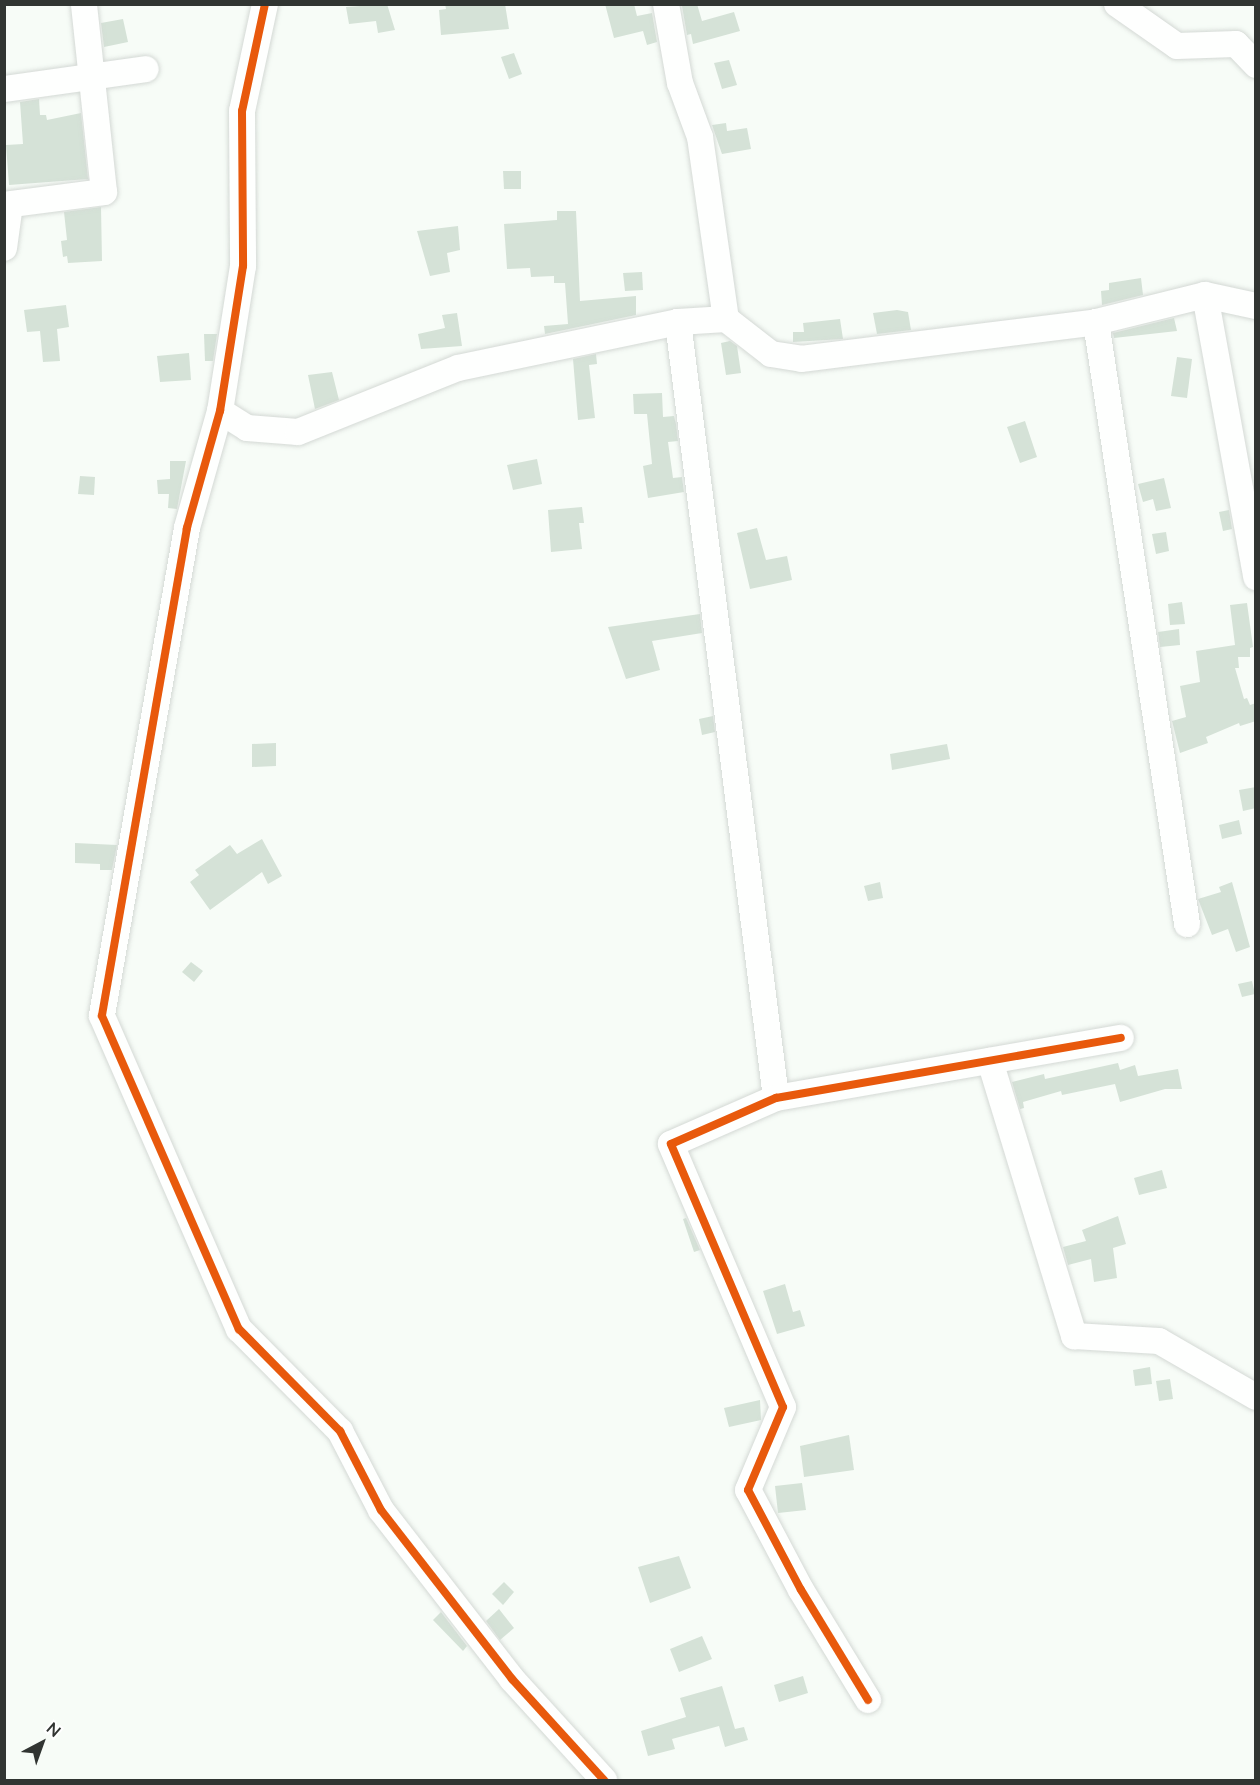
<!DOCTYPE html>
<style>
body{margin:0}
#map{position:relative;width:1260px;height:1785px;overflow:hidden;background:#f7fcf7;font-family:Lato,sans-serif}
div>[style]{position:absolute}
.building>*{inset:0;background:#d5e2d7}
.roads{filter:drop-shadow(0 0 2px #d4d9d5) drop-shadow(0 0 2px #d4d9d5)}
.minor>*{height:26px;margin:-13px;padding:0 13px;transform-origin:13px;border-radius:13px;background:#fefffe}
.cycleway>*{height:8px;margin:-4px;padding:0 4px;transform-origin:4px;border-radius:4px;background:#e8590c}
span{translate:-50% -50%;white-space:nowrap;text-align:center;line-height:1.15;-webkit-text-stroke:4.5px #fff;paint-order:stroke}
.frame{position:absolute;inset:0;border:6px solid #313532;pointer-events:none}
.north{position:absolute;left:12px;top:1713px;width:60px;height:60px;-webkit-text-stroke:4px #fff;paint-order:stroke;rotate:41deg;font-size:16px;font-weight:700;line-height:24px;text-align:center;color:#313532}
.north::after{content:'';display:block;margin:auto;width:21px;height:27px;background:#313532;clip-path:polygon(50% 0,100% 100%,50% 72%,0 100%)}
</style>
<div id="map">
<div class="building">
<i style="clip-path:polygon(387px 4px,395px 30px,378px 33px,376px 21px,349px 24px,346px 7px)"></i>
<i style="clip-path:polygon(445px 4px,505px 4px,509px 29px,441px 35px,439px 10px,446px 9px)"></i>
<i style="clip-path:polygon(605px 4px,634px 4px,637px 16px,652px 13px,657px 42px,647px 45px,643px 31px,614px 38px)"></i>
<i style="clip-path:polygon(697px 4px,702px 21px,734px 12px,740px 31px,693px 44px,691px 34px,687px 35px,682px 6px)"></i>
<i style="clip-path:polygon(123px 19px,128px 42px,104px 47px,101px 23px)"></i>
<i style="clip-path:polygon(514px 53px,522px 74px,509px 79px,501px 57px)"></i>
<i style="clip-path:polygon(729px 60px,737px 85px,722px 89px,714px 63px)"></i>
<i style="clip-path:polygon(39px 99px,40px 115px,46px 115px,47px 120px,81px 113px,88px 179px,9px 185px,6px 145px,23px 144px,20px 102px)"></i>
<i style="clip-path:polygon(726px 123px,727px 131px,747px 128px,751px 149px,722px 154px,712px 125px)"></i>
<i style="clip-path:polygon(503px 171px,521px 171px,521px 189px,504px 189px)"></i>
<i style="clip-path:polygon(101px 207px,102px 261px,68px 263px,67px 256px,63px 257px,61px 241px,67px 240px,64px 212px)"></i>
<i style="clip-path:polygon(557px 211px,576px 211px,580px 301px,636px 296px,636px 315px,545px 334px,544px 326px,568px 324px,565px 283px,554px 283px,554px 276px,531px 277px,530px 268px,507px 269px,504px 224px,557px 220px)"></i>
<i style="clip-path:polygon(458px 226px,460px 250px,447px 253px,450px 272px,430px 276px,417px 231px)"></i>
<i style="clip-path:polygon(642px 272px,643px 290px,625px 291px,623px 273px)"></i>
<i style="clip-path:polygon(1141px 278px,1143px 295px,1102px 305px,1101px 291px,1109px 290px,1109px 283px)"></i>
<i style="clip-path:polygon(66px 305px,69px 327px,57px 329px,60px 361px,43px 362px,40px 331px,27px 332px,24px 310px)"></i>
<i style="clip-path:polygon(897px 310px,908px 312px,911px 330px,877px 334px,873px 313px)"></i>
<i style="clip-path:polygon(457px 313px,462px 346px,421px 349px,418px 334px,445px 328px,442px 315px)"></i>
<i style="clip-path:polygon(1174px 318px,1177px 331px,1114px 338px,1113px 333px)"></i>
<i style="clip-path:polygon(840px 319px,843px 339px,793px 342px,793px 332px,804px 332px,803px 323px)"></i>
<i style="clip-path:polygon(204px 334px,217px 334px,213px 361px,205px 361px)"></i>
<i style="clip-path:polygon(730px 341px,737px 346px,741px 373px,726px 375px,721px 343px)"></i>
<i style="clip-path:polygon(189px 353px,191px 380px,160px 382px,157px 356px)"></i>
<i style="clip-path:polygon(596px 354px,597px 364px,589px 365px,595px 418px,578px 420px,573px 359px)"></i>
<i style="clip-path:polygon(1177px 357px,1192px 359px,1187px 398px,1171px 396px)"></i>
<i style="clip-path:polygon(332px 372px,339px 400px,315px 409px,308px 375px)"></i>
<i style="clip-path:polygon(662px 393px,663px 417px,674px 416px,676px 424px,678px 441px,668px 442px,673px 478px,682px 477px,684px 492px,648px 498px,643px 466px,652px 464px,647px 414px,634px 414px,633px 394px)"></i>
<i style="clip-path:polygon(1025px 421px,1037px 457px,1020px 463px,1007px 427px)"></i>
<i style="clip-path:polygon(537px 459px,542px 484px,513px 490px,507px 465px)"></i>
<i style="clip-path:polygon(170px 461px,186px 461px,177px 509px,168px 508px,169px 494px,158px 494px,157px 480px,170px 479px)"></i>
<i style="clip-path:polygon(80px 476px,95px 477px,94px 495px,78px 494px)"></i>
<i style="clip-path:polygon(1164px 478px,1171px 508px,1156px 511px,1153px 499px,1143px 502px,1138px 484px)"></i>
<i style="clip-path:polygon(582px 507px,584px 523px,579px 523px,582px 549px,551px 552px,548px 510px)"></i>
<i style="clip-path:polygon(1229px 510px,1232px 529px,1223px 531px,1219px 512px)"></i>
<i style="clip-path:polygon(757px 528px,766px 560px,787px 556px,792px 580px,750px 589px,737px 533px)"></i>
<i style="clip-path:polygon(1166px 532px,1169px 551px,1156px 554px,1152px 534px)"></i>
<i style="clip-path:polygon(1182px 602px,1185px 624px,1170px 625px,1168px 604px)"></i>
<i style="clip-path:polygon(1247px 603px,1253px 647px,1250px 648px,1250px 657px,1238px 657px,1239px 668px,1235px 668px,1244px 699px,1247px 698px,1250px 705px,1256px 703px,1256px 721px,1240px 726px,1239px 723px,1206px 737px,1208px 743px,1180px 753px,1172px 721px,1186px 717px,1180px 686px,1200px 682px,1196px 651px,1235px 645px,1230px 605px)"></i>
<i style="clip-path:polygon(700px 614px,702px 633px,652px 641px,660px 670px,626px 679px,608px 627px)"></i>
<i style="clip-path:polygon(1179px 629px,1180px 645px,1160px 647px,1158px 632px)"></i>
<i style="clip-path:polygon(713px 716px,715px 732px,702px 735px,699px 719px)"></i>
<i style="clip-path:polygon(276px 743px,276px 766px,252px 767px,252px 744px)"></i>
<i style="clip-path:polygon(947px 744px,950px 759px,892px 770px,890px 754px)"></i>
<i style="clip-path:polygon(1256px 787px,1256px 808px,1243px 811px,1239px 790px)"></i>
<i style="clip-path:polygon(1239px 820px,1242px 834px,1222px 839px,1219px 825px)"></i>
<i style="clip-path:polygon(262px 839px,282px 876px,268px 884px,262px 872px,210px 910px,190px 882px,199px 875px,195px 870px,230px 845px,237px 854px)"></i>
<i style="clip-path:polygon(75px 843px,117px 845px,112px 870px,100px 870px,100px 864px,75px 863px)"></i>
<i style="clip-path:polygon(880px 882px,883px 898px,868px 901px,864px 886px)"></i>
<i style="clip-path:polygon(1232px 882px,1250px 947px,1236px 952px,1228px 929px,1212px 935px,1198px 899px,1221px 892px,1219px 887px)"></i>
<i style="clip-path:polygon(191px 962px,203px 971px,194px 982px,182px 972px)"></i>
<i style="clip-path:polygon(1252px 981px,1255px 994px,1242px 997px,1238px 984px)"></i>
<i style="clip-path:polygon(1118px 1063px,1120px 1070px,1135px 1065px,1138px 1076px,1178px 1069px,1182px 1089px,1165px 1089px,1120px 1102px,1115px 1084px,1062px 1095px,1061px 1091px,1023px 1102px,1024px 1108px,1020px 1109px,1012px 1082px,1044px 1074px,1045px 1079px)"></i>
<i style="clip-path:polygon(1162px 1170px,1167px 1188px,1139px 1195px,1134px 1178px)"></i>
<i style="clip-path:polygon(1118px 1216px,1126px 1244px,1113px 1248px,1117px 1278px,1094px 1282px,1091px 1259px,1068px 1265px,1063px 1247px,1086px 1241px,1082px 1230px)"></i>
<i style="clip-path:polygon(686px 1218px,700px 1250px,694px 1252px,683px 1219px)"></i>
<i style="clip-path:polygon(785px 1284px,793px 1312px,800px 1310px,805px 1326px,777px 1334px,763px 1291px)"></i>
<i style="clip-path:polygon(1150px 1367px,1152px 1384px,1135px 1386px,1133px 1370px)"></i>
<i style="clip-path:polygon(1170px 1379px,1173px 1399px,1159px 1401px,1156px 1381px)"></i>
<i style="clip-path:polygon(760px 1400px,761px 1420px,729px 1427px,724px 1408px)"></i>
<i style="clip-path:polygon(849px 1435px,854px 1470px,804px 1477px,800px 1446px)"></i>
<i style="clip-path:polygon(802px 1483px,806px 1510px,778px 1513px,775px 1486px)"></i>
<i style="clip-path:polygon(679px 1556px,691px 1588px,650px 1603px,638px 1567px)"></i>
<i style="clip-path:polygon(504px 1582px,514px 1592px,503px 1605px,492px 1594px)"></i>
<i style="clip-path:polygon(499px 1609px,514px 1628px,500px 1640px,486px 1621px)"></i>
<i style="clip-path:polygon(441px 1612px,467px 1646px,463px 1651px,433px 1620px)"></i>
<i style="clip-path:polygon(702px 1636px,712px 1659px,679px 1672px,670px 1649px)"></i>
<i style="clip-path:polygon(803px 1676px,808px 1693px,779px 1702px,774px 1685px)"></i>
<i style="clip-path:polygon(722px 1686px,735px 1729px,744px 1727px,748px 1740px,725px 1747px,719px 1726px,672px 1739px,675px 1749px,648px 1756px,641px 1731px,686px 1717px,680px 1698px)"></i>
</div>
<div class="roads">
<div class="minor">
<i style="left:265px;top:4px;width:109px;rotate:102.1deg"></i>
<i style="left:242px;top:111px;width:155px;rotate:89.6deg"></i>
<i style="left:243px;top:266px;width:147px;rotate:99deg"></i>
<i style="left:220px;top:411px;width:122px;rotate:105.8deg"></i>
<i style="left:187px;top:528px;width:495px;rotate:99.9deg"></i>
<i style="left:102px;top:1016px;width:342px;rotate:66.4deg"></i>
<i style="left:239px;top:1329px;width:144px;rotate:45.3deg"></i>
<i style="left:340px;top:1431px;width:89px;rotate:62.6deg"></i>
<i style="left:381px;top:1510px;width:214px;rotate:52.2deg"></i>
<i style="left:512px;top:1679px;width:137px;rotate:47.7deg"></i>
<i style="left:666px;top:4px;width:80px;rotate:80deg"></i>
<i style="left:680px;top:83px;width:58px;rotate:69.7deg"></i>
<i style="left:700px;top:137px;width:184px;rotate:81.9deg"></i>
<i style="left:1117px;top:4px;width:73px;rotate:35deg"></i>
<i style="left:1177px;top:46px;width:59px;rotate:-1.9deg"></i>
<i style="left:1236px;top:44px;width:29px;rotate:46deg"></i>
<i style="left:4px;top:89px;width:143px;rotate:-8deg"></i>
<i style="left:4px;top:205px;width:101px;rotate:-7.4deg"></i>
<i style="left:104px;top:192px;width:189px;rotate:-96.1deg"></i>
<i style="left:4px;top:248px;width:44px;rotate:-82.2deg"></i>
<i style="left:1205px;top:295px;width:287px;rotate:79.7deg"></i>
<i style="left:678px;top:322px;width:782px;rotate:82.8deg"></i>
<i style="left:1096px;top:322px;width:609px;rotate:81.4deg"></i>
<i style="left:220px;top:411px;width:32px;rotate:32deg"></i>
<i style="left:247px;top:428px;width:51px;rotate:4.5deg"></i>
<i style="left:298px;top:432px;width:172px;rotate:-21.8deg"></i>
<i style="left:458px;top:368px;width:225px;rotate:-11.8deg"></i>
<i style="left:678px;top:322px;width:48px;rotate:-3.6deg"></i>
<i style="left:726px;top:319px;width:57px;rotate:37.9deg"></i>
<i style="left:771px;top:354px;width:30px;rotate:9deg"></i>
<i style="left:801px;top:359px;width:297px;rotate:-7.1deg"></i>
<i style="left:1096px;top:322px;width:112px;rotate:-13.9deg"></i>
<i style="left:1205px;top:295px;width:52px;rotate:12.2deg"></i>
<i style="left:990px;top:1061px;width:288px;rotate:73deg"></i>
<i style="left:1074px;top:1336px;width:85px;rotate:3.4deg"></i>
<i style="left:1159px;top:1341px;width:112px;rotate:30deg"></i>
<i style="left:868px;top:1700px;width:129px;rotate:-121.3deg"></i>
<i style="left:801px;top:1590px;width:113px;rotate:-117.9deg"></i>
<i style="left:748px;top:1490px;width:90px;rotate:-67.1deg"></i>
<i style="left:783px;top:1407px;width:286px;rotate:-113.1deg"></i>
<i style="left:671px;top:1144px;width:115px;rotate:-23.7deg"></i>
<i style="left:776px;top:1098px;width:350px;rotate:-9.9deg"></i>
</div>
</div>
<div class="cycleway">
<i style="left:265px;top:4px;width:109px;rotate:102.1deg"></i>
<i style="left:242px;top:111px;width:155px;rotate:89.6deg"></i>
<i style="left:243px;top:266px;width:147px;rotate:99deg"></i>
<i style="left:220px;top:411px;width:122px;rotate:105.8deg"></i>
<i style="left:187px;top:528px;width:495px;rotate:99.9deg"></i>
<i style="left:102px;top:1016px;width:342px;rotate:66.4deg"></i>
<i style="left:239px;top:1329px;width:144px;rotate:45.3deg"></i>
<i style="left:340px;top:1431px;width:89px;rotate:62.6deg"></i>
<i style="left:381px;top:1510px;width:214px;rotate:52.2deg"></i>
<i style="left:512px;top:1679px;width:137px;rotate:47.7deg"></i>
<i style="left:868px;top:1700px;width:129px;rotate:-121.3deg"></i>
<i style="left:801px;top:1590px;width:113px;rotate:-117.9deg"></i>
<i style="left:748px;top:1490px;width:90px;rotate:-67.1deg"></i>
<i style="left:783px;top:1407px;width:286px;rotate:-113.1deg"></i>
<i style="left:671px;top:1144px;width:115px;rotate:-23.7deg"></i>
<i style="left:776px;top:1098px;width:350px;rotate:-9.9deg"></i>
</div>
<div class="frame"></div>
<div class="north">N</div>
</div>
